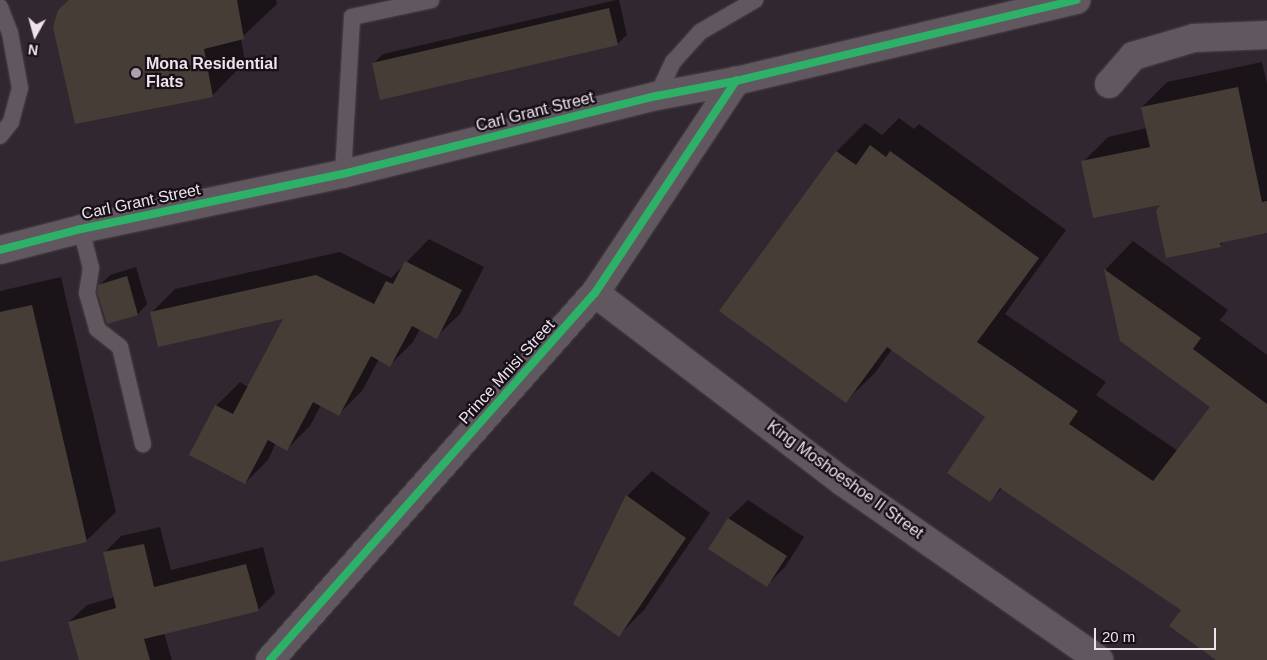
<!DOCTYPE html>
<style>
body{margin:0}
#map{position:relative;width:1267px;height:660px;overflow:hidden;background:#312730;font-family:Arial,sans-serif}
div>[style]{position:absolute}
.shadow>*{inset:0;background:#0007}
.building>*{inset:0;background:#463e36}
.roads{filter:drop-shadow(0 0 1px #4c434a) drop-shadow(0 0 1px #4c434a)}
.lane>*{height:16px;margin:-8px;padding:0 8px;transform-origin:8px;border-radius:8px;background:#60585e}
.street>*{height:28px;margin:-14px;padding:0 14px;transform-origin:14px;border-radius:14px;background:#60585e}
.cycleway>*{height:8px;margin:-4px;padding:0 4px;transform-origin:4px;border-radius:4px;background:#2db169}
.dots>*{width:14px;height:14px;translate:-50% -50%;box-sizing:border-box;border:2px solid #171017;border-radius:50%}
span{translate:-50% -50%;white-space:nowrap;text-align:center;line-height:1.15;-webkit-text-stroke:4.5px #171017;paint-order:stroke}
.poi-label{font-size:16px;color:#eee2ec;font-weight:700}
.left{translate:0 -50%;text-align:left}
.street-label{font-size:16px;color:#eee2ec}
.north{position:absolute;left:10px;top:10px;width:50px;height:50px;-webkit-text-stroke:4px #171017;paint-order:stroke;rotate:187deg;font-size:14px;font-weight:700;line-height:20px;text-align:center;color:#eee2ec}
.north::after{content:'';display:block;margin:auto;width:18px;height:22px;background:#eee2ec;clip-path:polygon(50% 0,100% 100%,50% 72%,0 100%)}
.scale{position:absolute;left:1094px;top:628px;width:122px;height:22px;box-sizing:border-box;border:2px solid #eee2ec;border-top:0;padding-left:6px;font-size:15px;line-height:18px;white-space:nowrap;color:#eee2ec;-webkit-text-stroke:4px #171017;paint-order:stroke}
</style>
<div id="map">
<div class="shadow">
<i style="clip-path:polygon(70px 0,276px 0,277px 4px,241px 38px,245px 62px,212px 96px)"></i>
<i style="clip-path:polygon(616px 0,619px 0,627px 35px,617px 44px,374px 63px,383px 54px)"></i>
<i style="clip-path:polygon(1262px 62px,1267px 84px,1267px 232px,1225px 240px,1220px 246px,1163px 203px,1083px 162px,1108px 137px,1147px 128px,1142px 107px,1167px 82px)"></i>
<i style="clip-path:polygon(899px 118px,914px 129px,919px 124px,1066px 230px,1005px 314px,1106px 382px,1096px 395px,1178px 451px,1212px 407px,1121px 341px,1106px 269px,1133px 241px,1228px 310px,1220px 320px,1267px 355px,1267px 660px,1218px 660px,1183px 609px,1002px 488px,990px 500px,987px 416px,892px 349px,875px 373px,846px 401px,836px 152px,865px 123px,882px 135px)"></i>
<i style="clip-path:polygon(429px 239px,484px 267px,460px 314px,436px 337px,420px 329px,413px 342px,390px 365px,379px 359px,362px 391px,339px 414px,321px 405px,310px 426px,287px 449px,276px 443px,268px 460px,245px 483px,191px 454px,216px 406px,240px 382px,248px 387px,285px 317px,152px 312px,175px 289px,340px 252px,391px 278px)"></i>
<i style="clip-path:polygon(136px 267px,147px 304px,138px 314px,108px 323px,100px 285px,110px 275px)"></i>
<i style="clip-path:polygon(61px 277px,116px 512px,86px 541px,0 561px,0 291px)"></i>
<i style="clip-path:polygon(652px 471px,710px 513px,644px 610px,619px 635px,575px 603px,627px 496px)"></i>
<i style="clip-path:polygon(748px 500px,804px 537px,785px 567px,766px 586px,710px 548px,729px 518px)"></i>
<i style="clip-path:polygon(160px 527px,171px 570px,263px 547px,275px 593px,258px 610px,164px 633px,172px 660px,80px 660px,69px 622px,87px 605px,115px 597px,104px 553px,121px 536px)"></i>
</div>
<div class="building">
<i style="clip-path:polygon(69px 0,237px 0,244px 39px,204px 49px,213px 97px,75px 124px,53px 27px,58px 10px)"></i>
<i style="clip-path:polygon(609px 8px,618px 45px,380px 100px,372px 63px)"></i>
<i style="clip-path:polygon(1238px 87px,1262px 202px,1267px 201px,1267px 233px,1220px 243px,1221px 247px,1166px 258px,1156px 211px,1160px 205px,1093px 218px,1081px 161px,1150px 147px,1141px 107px)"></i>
<i style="clip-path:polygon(870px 145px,886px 157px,890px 151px,1039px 258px,977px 342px,1078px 411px,1069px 424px,1153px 481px,1210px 407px,1120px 341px,1104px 269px,1201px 338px,1193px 349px,1267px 404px,1267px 660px,1216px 660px,1169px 626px,1181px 610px,1000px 488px,990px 502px,947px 473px,985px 417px,887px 347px,846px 403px,719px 311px,836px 151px,856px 165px)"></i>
<i style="clip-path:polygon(405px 261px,462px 290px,437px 339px,412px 326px,390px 367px,371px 356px,339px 416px,313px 402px,287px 451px,268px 440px,245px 484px,189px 455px,215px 405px,233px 414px,283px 319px,158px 347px,150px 312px,316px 275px,374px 304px,386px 281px,393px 284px)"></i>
<i style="clip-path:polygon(127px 276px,138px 315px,107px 324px,97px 292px,98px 285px)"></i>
<i style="clip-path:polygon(32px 305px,87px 542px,0 562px,0 312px)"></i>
<i style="clip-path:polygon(626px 495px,686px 538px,619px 637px,573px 604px)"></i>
<i style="clip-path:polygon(728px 518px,787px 556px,767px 587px,708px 549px)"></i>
<i style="clip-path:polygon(144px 544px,154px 587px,246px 564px,259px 611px,144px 639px,150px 660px,79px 660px,68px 622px,116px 608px,103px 552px)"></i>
</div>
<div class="roads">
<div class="lane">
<i style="left:0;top:7px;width:28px;rotate:69deg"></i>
<i style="left:10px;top:33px;width:56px;rotate:79.7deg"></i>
<i style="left:20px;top:88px;width:35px;rotate:105deg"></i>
<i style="left:11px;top:122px;width:18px;rotate:128deg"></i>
<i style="left:657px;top:96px;width:38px;rotate:-65deg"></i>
<i style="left:673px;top:62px;width:40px;rotate:-48deg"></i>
<i style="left:700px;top:32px;width:64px;rotate:-30.2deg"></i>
<i style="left:343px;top:174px;width:157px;rotate:-86.7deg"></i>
<i style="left:352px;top:17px;width:81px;rotate:-12.1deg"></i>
<i style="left:81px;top:229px;width:40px;rotate:75.6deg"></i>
<i style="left:91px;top:268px;width:25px;rotate:99deg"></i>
<i style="left:87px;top:293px;width:37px;rotate:74deg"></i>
<i style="left:97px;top:329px;width:29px;rotate:38deg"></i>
<i style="left:120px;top:347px;width:100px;rotate:76.7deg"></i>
</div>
<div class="street">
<i style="left:1109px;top:84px;width:37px;rotate:-49deg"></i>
<i style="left:1133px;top:56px;width:64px;rotate:-16.4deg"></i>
<i style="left:1194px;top:38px;width:73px;rotate:-2.4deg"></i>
<i style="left:0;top:250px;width:84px;rotate:-14.5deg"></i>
<i style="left:81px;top:229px;width:268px;rotate:-11.9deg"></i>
<i style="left:343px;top:174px;width:324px;rotate:-14deg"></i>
<i style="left:657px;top:96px;width:80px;rotate:-10.8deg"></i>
<i style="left:736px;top:81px;width:350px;rotate:-13.4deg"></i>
<i style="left:595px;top:293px;width:312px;rotate:37.3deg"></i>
<i style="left:843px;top:482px;width:312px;rotate:34.8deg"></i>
<i style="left:270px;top:660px;width:490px;rotate:-48.5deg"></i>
<i style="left:595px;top:293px;width:255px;rotate:-56.4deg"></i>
</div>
</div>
<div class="cycleway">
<i style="left:0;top:250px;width:84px;rotate:-14.5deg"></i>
<i style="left:81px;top:229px;width:268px;rotate:-11.9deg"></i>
<i style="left:343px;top:174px;width:324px;rotate:-14deg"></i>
<i style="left:657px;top:96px;width:80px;rotate:-10.8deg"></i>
<i style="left:736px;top:81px;width:350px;rotate:-13.4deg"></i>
<i style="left:270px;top:660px;width:490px;rotate:-48.5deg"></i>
<i style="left:595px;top:293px;width:255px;rotate:-56.4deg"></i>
</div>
<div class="dots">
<i style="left:136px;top:73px;background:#aca1aa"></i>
</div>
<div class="poi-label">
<span class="left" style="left:146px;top:73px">Mona Residential<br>Flats</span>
</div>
<div class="street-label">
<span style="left:535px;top:112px;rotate:-14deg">Carl Grant Street</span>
<span style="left:141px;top:202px;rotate:-12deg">Carl Grant Street</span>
<span style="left:507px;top:372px;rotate:-48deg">Prince Mnisi Street</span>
<span style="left:845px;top:480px;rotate:36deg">King Moshoeshoe II Street</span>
</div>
<div class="north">N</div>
<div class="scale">20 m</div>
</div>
